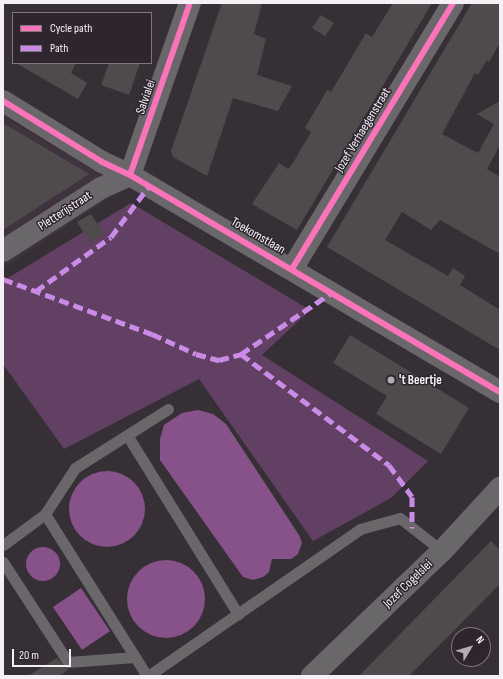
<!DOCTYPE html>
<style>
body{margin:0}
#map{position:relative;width:503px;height:679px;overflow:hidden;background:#363036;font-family:"Sofia Sans Condensed",sans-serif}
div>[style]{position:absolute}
.built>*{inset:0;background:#403340}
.green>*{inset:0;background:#614063}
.water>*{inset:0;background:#875289}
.round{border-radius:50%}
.building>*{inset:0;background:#4f4b4c}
.lane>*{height:11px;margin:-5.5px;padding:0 5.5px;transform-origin:5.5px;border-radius:5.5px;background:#696769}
.street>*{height:22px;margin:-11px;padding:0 11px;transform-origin:11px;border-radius:11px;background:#696769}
.quiet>*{height:5px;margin-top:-2.5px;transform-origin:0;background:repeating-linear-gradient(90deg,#ca8be6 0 10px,transparent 0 15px)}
.cycleway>*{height:6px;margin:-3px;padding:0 3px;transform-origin:3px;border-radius:3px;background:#fb73b8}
.dots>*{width:11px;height:11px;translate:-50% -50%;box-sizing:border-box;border:2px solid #2e252e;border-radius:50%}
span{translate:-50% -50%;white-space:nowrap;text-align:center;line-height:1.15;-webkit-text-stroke:3px #2e252e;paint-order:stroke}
.street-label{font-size:13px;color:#f6f0f6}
.poi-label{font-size:13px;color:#f6f0f6;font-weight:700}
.left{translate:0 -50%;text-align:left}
.frame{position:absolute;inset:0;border:4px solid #f6f0f6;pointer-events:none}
.legend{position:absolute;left:12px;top:12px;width:140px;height:52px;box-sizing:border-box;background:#2e252e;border:1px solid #7e767e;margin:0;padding:5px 7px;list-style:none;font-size:12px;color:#f6f0f6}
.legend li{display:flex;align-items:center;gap:8px;height:20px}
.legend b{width:20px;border:1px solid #7e767e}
.north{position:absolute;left:451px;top:627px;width:40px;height:40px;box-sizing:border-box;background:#2e252e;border:1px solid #7e767e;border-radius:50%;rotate:52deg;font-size:11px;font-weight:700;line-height:16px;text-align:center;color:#f6f0f6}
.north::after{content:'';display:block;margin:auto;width:14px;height:18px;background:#b3adb3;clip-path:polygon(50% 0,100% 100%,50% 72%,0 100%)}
.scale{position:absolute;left:12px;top:649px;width:59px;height:18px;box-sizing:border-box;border:2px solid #f6f0f6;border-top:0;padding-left:5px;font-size:12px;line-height:14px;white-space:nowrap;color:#f6f0f6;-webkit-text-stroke:3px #2e252e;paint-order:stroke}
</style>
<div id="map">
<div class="built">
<i style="clip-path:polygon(3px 116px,124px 188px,3px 268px)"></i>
</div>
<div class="green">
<i style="clip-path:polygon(131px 203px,310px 310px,262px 355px,428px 461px,391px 498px,313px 541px,199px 379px,64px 449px,3px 364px,3px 281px)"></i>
</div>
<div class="water">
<i style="clip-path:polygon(198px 410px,213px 414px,226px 424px,299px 535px,302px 543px,298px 554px,291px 559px,272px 559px,269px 572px,263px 577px,253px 580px,243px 577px,160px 460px,160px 439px,164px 425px,182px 413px)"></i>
<i class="round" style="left:69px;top:471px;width:76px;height:76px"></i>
<i class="round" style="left:26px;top:547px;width:34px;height:34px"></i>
<i class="round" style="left:127px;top:560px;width:78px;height:78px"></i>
<i style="clip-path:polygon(81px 588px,110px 631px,82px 650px,53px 607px)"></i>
</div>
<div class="building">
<i style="clip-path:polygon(222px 3px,262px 3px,254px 34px,266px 39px,257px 75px,292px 86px,278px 111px,233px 98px,207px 176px,173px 157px,171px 151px)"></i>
<i style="clip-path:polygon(393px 3px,432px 3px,297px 230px,252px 204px,279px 163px,288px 169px,293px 163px,311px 132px,305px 128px,327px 90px,331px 92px,366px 33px,372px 37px)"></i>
<i style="clip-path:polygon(472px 3px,500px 3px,500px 43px,489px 62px,487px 60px,478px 75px,475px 73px,442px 134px,478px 153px,494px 124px,477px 114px,500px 101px,500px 145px,487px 169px,500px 177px,500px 254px,440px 220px,431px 230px,402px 212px,385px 240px,448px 276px,453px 268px,465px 276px,460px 285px,500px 310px,500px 350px,327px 247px)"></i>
<i style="clip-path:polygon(321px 15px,334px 23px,325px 36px,312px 28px)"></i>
<i style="clip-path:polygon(16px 63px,76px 63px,71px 73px,87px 83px,78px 99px)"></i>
<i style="clip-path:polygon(109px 63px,140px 63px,129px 95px,101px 85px)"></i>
<i style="clip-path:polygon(3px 123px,89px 174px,3px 230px)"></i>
<i style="clip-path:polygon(91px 214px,104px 234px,90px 243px,77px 222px)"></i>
<i style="clip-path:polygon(350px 335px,469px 408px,441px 454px,376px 414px,387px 396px,333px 363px)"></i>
<i style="clip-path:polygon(491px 541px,500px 550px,500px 584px,409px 676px,359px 676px)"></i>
<i style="clip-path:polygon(57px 658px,68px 670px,60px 676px,28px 676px)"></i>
</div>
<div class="lane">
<i style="left:127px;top:435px;width:211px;rotate:58.2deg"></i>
<i style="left:45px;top:514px;width:55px;rotate:-56.9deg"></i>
<i style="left:75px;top:468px;width:110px;rotate:-32.4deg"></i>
<i style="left:3px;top:545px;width:52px;rotate:-36.4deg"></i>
<i style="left:45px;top:514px;width:191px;rotate:57.8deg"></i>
<i style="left:3px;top:562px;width:119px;rotate:57deg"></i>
<i style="left:68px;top:662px;width:67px;rotate:-4.3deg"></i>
<i style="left:148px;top:676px;width:258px;rotate:-34.7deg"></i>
<i style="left:360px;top:529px;width:41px;rotate:-15.4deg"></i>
<i style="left:400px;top:518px;width:53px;rotate:38.2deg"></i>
</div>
<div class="street">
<i style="left:3px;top:101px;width:116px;rotate:31.6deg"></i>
<i style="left:102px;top:162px;width:31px;rotate:25deg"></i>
<i style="left:130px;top:175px;width:429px;rotate:30.4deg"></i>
<i style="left:130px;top:175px;width:182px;rotate:-70.8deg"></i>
<i style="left:3px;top:251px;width:117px;rotate:-32.7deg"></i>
<i style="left:101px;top:188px;width:32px;rotate:-24deg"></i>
<i style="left:292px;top:269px;width:311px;rotate:-58.8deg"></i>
<i style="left:312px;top:676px;width:180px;rotate:-43.9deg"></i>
<i style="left:442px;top:551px;width:86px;rotate:-47.4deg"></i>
</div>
<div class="quiet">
<i style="left:3px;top:279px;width:159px;rotate:20.3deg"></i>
<i style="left:152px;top:334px;width:48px;rotate:24.4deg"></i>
<i style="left:196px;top:354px;width:24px;rotate:15deg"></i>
<i style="left:219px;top:360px;width:23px;rotate:-15deg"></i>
<i style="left:241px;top:354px;width:109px;rotate:-34.1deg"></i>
<i style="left:36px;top:291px;width:92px;rotate:-35.8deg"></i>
<i style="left:111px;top:237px;width:64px;rotate:-53.3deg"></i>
<i style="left:241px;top:354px;width:185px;rotate:36.9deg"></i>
<i style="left:389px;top:465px;width:39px;rotate:54deg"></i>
<i style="left:412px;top:497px;width:31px;rotate:90deg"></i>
</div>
<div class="cycleway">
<i style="left:3px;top:101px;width:116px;rotate:31.6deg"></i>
<i style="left:102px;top:162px;width:31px;rotate:25deg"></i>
<i style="left:130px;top:175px;width:429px;rotate:30.4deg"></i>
<i style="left:130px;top:175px;width:182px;rotate:-70.8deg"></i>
<i style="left:292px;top:269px;width:311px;rotate:-58.8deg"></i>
</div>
<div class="dots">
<i style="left:391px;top:380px;background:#b3adb3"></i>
</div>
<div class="street-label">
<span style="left:146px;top:97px;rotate:-71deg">Salvialei</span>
<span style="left:363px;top:130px;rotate:-59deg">Jozef Verhaegenstraat</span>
<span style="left:65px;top:211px;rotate:-33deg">Pletterijstraat</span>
<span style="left:258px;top:236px;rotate:30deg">Toekomstlaan</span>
<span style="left:408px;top:584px;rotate:-44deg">Jozef Cogelslei</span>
</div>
<div class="poi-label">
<span class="left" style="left:399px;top:380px">'t Beertje</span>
</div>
<div class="frame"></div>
<ul class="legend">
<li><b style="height:5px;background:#fb73b8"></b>Cycle path</li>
<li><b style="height:5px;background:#ca8be6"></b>Path</li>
</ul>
<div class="north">N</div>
<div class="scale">20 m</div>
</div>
